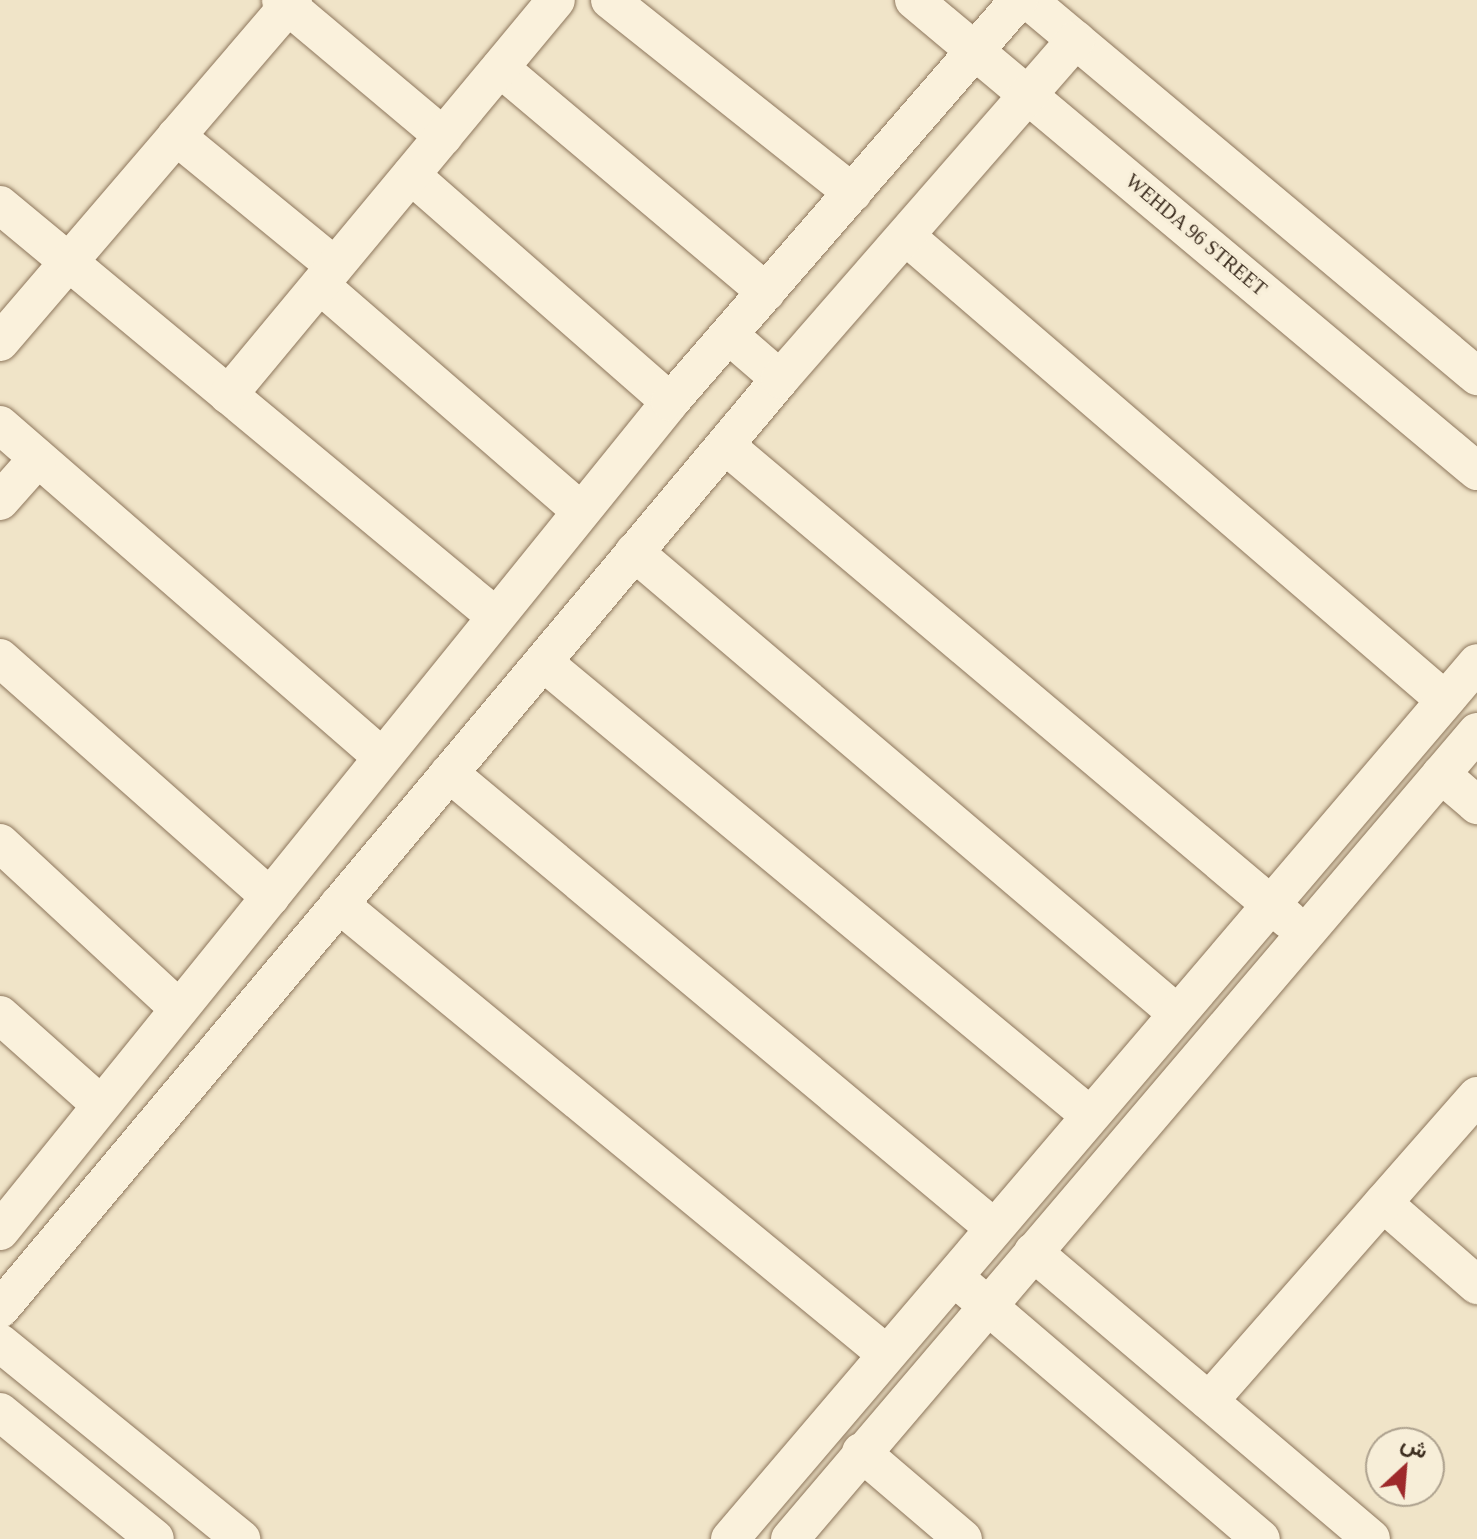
<!DOCTYPE html>
<meta charset="utf-8">
<style>
body{margin:0}
#map{position:relative;width:1477px;height:1539px;overflow:hidden;background:#f0e4c8;font-family:"Times New Roman",Vazirmatn,serif}
div>[style]{position:absolute}
.roads{filter:drop-shadow(0 0 2px #8d765c) drop-shadow(0 0 2px #8d765c)}
.minor>*{height:38px;margin:-19px;padding:0 19px;transform-origin:19px;border-radius:19px;background:#faf1dc}
span{translate:-50% -50%;white-space:nowrap;text-align:center;line-height:1.15;-webkit-text-stroke:6px #f7eed8;paint-order:stroke}
.street-label{font-size:20px;color:#3d2e20}
.north{position:absolute;left:1365px;top:1427px;width:80px;height:80px;box-sizing:border-box;background:#f7eed8;border:2px solid #ada18e;border-radius:50%;rotate:26deg;font-size:22px;font-weight:700;line-height:32px;text-align:center;color:#3d2e20}
.north::after{content:'';display:block;margin:auto;width:28px;height:36px;background:#9e2a2b;clip-path:polygon(50% 0,100% 100%,50% 72%,0 100%)}
</style>
<div id="map">
<div class="roads">
<div class="minor">
<i style="left:281px;top:0;width:212px;rotate:40deg"></i>
<i style="left:610px;top:0;width:310px;rotate:38.5deg"></i>
<i style="left:914px;top:0;width:734px;rotate:39.92deg"></i>
<i style="left:1028px;top:0;width:586px;rotate:39.94deg"></i>
<i style="left:500px;top:68px;width:348px;rotate:40.1deg"></i>
<i style="left:176px;top:136px;width:205px;rotate:39.3deg"></i>
<i style="left:411px;top:175px;width:344px;rotate:41.2deg"></i>
<i style="left:0;top:205px;width:643px;rotate:39.7deg"></i>
<i style="left:908px;top:238px;width:708px;rotate:40.71deg"></i>
<i style="left:320px;top:285px;width:345px;rotate:40.9deg"></i>
<i style="left:729px;top:335px;width:67px;rotate:40.8deg"></i>
<i style="left:0;top:342px;width:450px;rotate:-49.4deg"></i>
<i style="left:228px;top:395px;width:513px;rotate:-50.29deg"></i>
<i style="left:0;top:425px;width:506px;rotate:40.99deg"></i>
<i style="left:725px;top:445px;width:737px;rotate:40.1deg"></i>
<i style="left:0;top:501px;width:57px;rotate:-48.5deg"></i>
<i style="left:634px;top:552px;width:709px;rotate:40.36deg"></i>
<i style="left:0;top:658px;width:361px;rotate:41.5deg"></i>
<i style="left:543px;top:662px;width:708px;rotate:39.67deg"></i>
<i style="left:449px;top:773px;width:709px;rotate:39.85deg"></i>
<i style="left:1441px;top:774px;width:48px;rotate:40.7deg"></i>
<i style="left:0;top:843px;width:244px;rotate:42.8deg"></i>
<i style="left:339px;top:904px;width:707px;rotate:39.43deg"></i>
<i style="left:0;top:1015px;width:135px;rotate:41.7deg"></i>
<i style="left:1383px;top:1203px;width:125px;rotate:41.1deg"></i>
<i style="left:0;top:1231px;width:1066px;rotate:-51.05deg"></i>
<i style="left:670px;top:402px;width:532px;rotate:-49.04deg"></i>
<i style="left:1033px;top:1252px;width:443px;rotate:40.3deg"></i>
<i style="left:968px;top:1289px;width:385px;rotate:40.5deg"></i>
<i style="left:0;top:1309px;width:1214px;rotate:-50.01deg"></i>
<i style="left:780px;top:379px;width:450px;rotate:-48.9deg"></i>
<i style="left:0;top:1343px;width:311px;rotate:39.1deg"></i>
<i style="left:1209px;top:1401px;width:406px;rotate:-48.7deg"></i>
<i style="left:0;top:1412px;width:200px;rotate:39.3deg"></i>
<i style="left:861px;top:1452px;width:134px;rotate:40.5deg"></i>
<i style="left:730px;top:1539px;width:1151px;rotate:-49.54deg"></i>
<i style="left:790px;top:1539px;width:1060px;rotate:-49.59deg"></i>
</div>
</div>
<div class="street-label">
<span style="left:1196px;top:235px;rotate:40deg">WEHDA 96 STREET</span>
</div>
<div class="north">ش</div>
</div>
